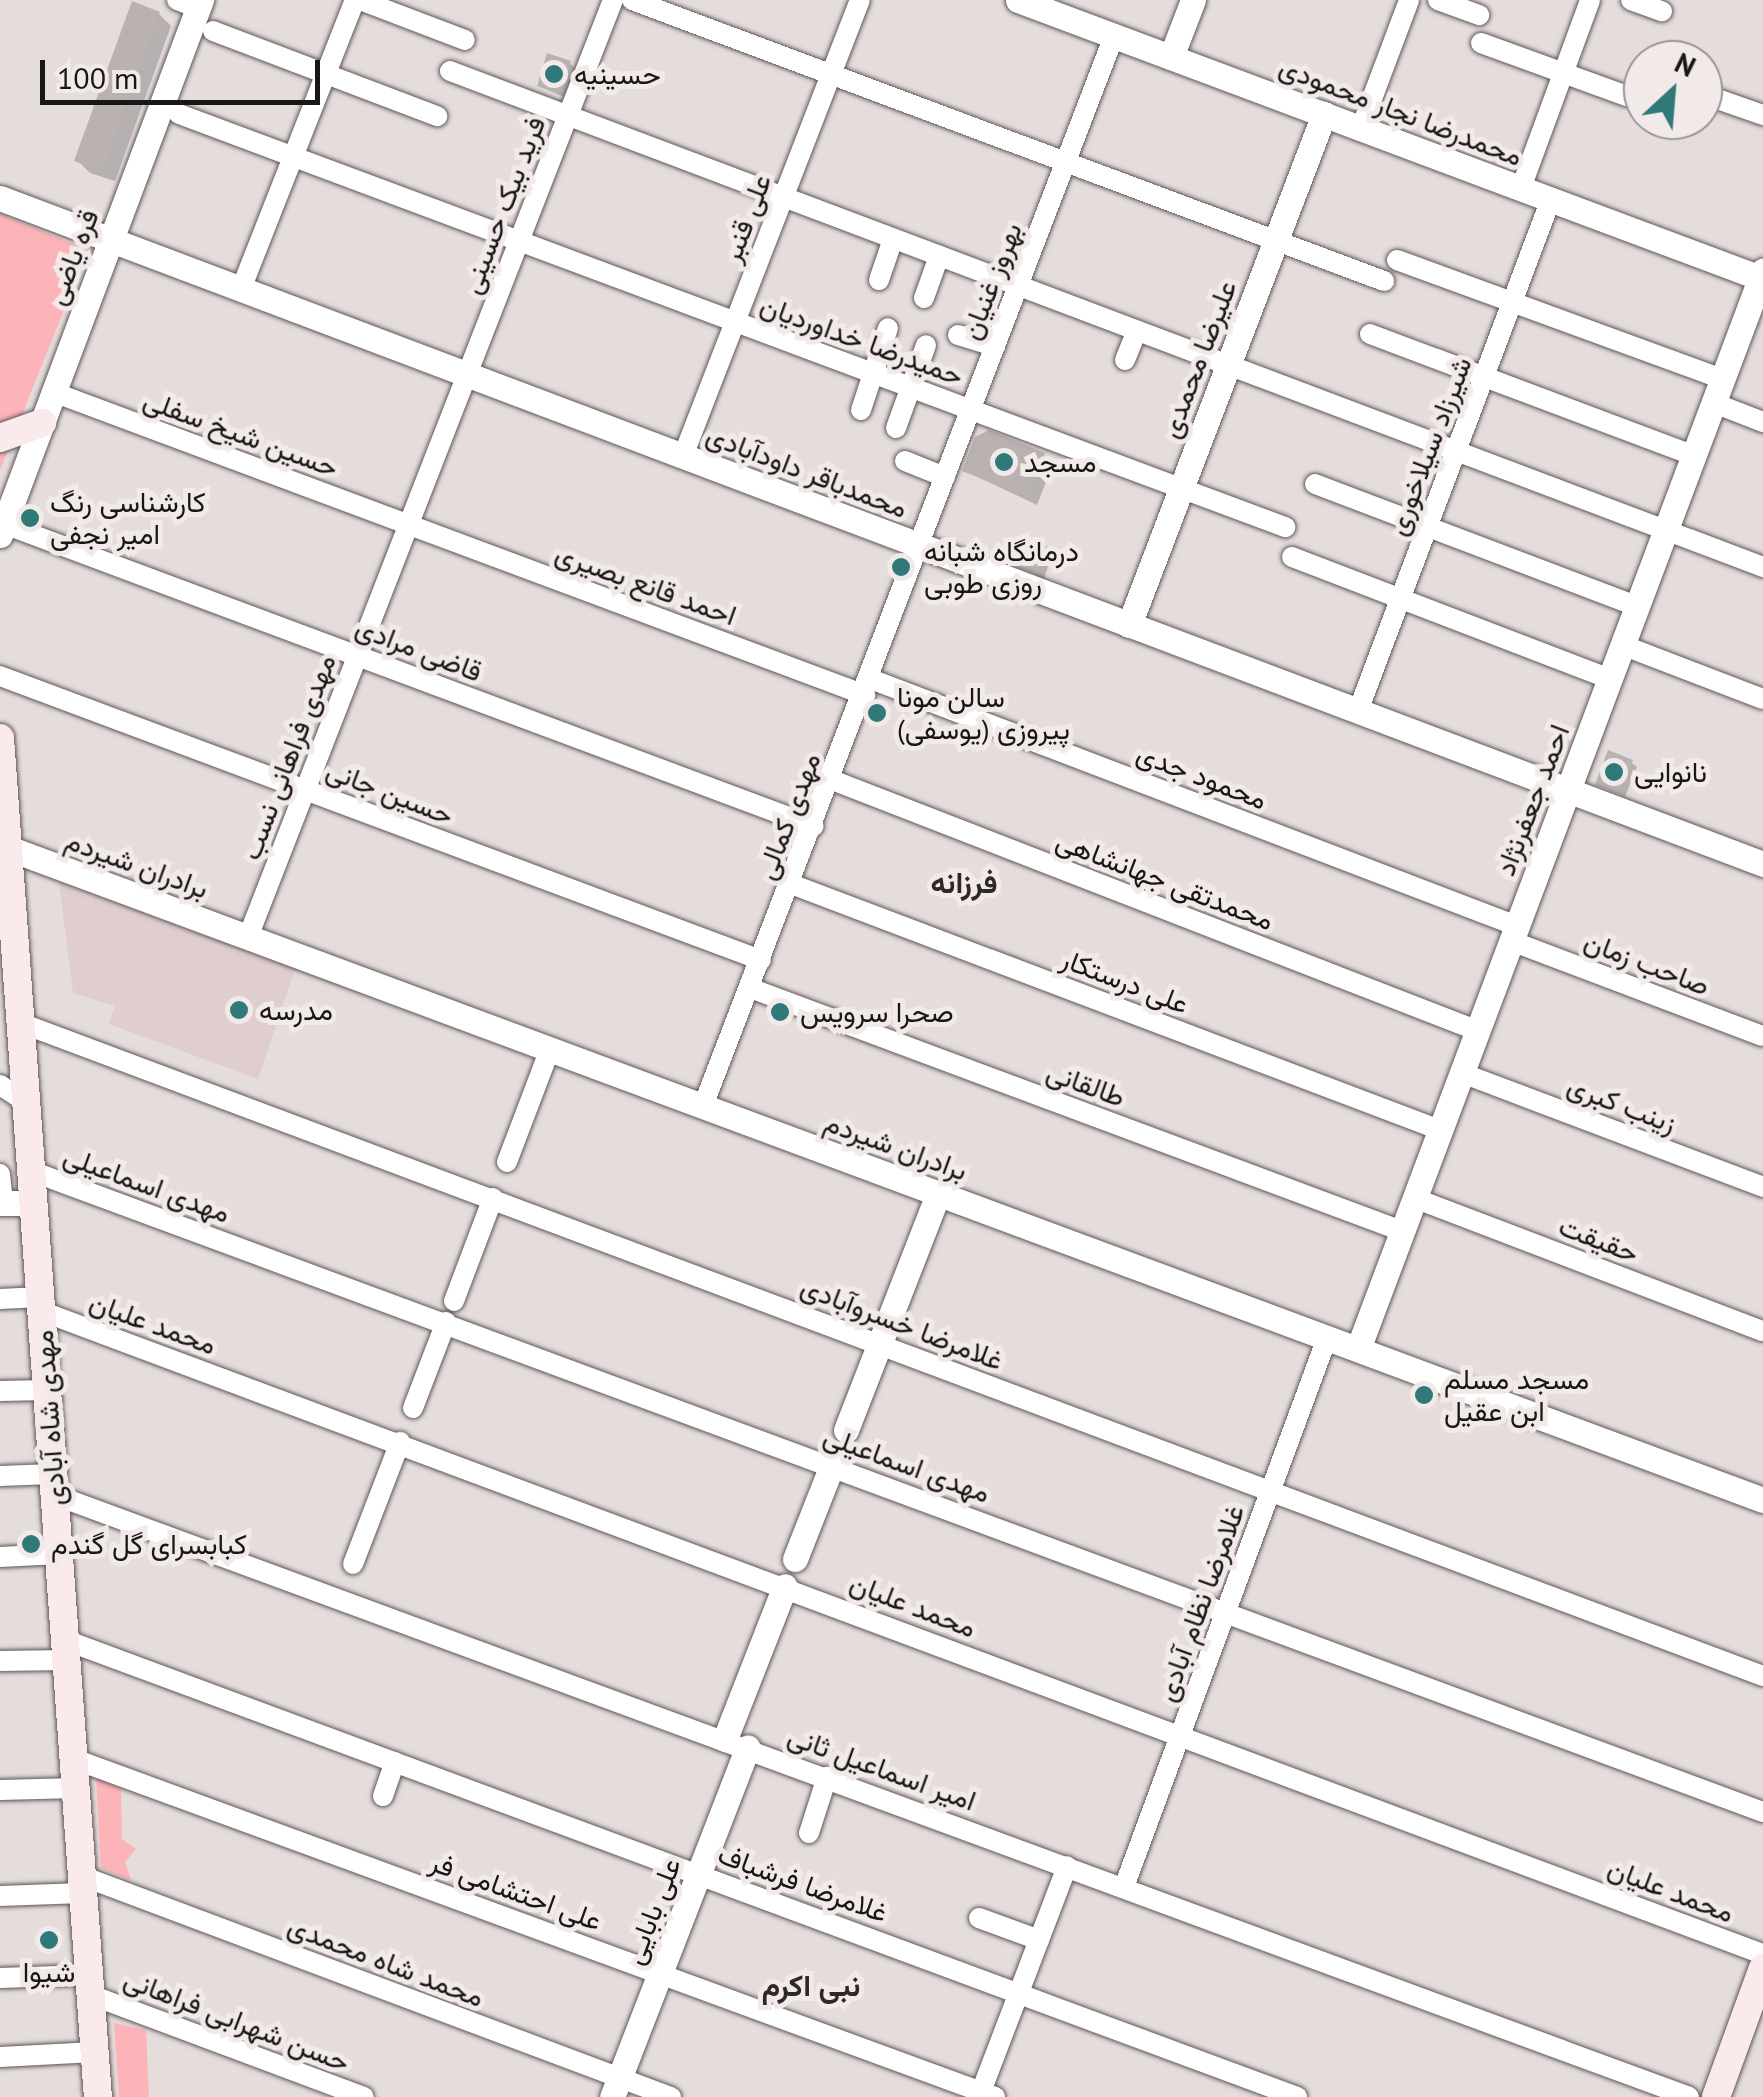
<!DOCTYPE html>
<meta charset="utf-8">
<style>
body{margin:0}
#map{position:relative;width:1763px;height:2097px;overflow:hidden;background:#e5dcdc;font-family:"PT Sans",Vazirmatn,sans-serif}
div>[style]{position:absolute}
.built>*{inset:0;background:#e0cdce}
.green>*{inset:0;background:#fdb4b9}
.shadow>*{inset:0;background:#0003}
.building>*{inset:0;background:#bab1b1}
.roads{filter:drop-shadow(0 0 2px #5e5657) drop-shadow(0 0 2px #5e5657)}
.minor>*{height:20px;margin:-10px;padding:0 10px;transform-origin:10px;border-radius:10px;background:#fff}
.tertiary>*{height:25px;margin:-12.5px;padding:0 12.5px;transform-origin:12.5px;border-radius:12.5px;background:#fff}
.secondary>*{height:28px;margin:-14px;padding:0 14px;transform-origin:14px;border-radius:14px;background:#faeaeb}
.dots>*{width:28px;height:28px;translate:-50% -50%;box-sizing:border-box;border:5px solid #f2e9e9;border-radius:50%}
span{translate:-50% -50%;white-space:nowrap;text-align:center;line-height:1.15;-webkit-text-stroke:10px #f2e9e9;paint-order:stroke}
.poi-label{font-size:28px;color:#191616}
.left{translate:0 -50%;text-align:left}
.street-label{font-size:28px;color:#191616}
.neighbourhood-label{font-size:30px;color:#2f2828;font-weight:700}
.north{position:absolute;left:1623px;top:40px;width:100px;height:100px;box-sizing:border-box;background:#f2e9e9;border:2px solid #9b9595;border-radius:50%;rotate:26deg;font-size:28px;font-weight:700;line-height:40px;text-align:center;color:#191616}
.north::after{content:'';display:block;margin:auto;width:35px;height:45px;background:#2f7978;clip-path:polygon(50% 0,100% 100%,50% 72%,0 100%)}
.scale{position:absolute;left:40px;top:60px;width:280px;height:45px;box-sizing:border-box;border:5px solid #191616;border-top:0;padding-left:12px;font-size:30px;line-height:35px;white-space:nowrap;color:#191616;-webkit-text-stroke:8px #f2e9e9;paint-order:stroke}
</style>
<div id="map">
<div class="built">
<i style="clip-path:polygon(59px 882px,295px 969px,258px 1079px,109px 1024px,115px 1006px,73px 993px)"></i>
</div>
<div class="green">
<i style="clip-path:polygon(0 214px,88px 250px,0 470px)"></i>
<i style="clip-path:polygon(96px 1777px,121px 1789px,122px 1839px,136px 1849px,125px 1862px,131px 1880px,101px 1868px)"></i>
<i style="clip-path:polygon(114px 2023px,146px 2030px,149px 2097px,119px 2097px)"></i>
</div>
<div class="shadow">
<i style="clip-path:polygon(159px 14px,171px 26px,115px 181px,90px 173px,77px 160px)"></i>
<i style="clip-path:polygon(570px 63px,575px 69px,566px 98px,539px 86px)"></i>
<i style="clip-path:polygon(1044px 455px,1053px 464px,1037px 505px,965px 471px)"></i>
<i style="clip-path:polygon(1047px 549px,1052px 554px,1044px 579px,1019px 566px)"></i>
<i style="clip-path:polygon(1631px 762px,1637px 767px,1625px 797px,1598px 784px)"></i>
</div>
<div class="building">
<i style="clip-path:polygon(132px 1px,160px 12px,102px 171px,74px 161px)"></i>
<i style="clip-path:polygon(547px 53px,571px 61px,560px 94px,537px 86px)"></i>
<i style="clip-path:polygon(989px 430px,1045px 453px,1028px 497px,962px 471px,975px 437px)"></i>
<i style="clip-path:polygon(1025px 539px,1048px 547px,1039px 575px,1016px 567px)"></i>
<i style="clip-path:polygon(1608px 750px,1633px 760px,1619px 794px,1595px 785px)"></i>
</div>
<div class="roads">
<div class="minor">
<i style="left:177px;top:0;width:22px;rotate:21deg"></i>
<i style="left:360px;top:0;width:112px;rotate:20.9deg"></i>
<i style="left:632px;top:0;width:803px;rotate:20.49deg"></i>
<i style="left:1438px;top:0;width:44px;rotate:20.1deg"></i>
<i style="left:1631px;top:0;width:33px;rotate:20deg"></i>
<i style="left:213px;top:31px;width:240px;rotate:20.8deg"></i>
<i style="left:1481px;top:43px;width:155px;rotate:20deg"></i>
<i style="left:450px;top:71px;width:1404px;rotate:20.69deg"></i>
<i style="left:1703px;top:94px;width:64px;rotate:19.3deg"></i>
<i style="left:179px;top:114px;width:1181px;rotate:20.48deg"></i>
<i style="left:1361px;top:128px;width:137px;rotate:-69.4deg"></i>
<i style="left:1521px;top:188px;width:200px;rotate:-69.8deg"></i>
<i style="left:1397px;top:260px;width:346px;rotate:20.1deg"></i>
<i style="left:879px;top:280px;width:43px;rotate:-71.1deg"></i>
<i style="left:241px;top:289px;width:311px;rotate:-68.5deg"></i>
<i style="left:924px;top:298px;width:45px;rotate:-70.3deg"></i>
<i style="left:1370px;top:334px;width:346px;rotate:20.6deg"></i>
<i style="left:958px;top:335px;width:39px;rotate:17deg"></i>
<i style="left:1125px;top:360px;width:31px;rotate:-68deg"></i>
<i style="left:53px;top:392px;width:867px;rotate:20.46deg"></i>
<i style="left:1714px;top:403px;width:53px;rotate:21.2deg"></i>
<i style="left:861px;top:410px;width:86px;rotate:-71.8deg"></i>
<i style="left:896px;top:428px;width:88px;rotate:-70.1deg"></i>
<i style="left:683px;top:456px;width:489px;rotate:-68.8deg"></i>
<i style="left:905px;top:461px;width:43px;rotate:21.8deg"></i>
<i style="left:1315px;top:484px;width:344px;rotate:20.8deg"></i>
<i style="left:4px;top:524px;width:864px;rotate:20.47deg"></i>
<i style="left:1292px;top:557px;width:341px;rotate:21deg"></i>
<i style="left:1622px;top:645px;width:151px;rotate:21deg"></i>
<i style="left:0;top:676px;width:812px;rotate:20.47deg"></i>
<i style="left:868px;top:678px;width:695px;rotate:20.91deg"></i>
<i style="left:1358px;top:711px;width:547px;rotate:-69.35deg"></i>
<i style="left:832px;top:780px;width:693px;rotate:21.23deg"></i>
<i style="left:791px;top:884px;width:694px;rotate:20.76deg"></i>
<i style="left:248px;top:937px;width:1006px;rotate:-68.72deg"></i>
<i style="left:1511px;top:941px;width:269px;rotate:20.7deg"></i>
<i style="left:750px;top:988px;width:696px;rotate:20.44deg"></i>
<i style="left:21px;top:1023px;width:1860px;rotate:20.55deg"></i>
<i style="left:1462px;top:1073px;width:322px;rotate:20.7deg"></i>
<i style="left:0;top:1085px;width:31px;rotate:33deg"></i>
<i style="left:703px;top:1106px;width:1146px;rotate:-68.99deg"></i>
<i style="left:507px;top:1162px;width:121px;rotate:-69.2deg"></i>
<i style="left:31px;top:1171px;width:1847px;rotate:20.31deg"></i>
<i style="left:0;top:1174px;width:29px;rotate:84deg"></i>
<i style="left:1414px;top:1198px;width:373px;rotate:20.9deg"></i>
<i style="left:0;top:1299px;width:40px;rotate:-2.9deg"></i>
<i style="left:454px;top:1301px;width:110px;rotate:-69.3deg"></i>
<i style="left:41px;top:1311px;width:1838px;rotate:20.48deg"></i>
<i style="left:0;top:1391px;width:47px;rotate:-1.2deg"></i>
<i style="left:413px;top:1408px;width:92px;rotate:-69deg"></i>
<i style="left:0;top:1476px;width:53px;rotate:-2.2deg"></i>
<i style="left:55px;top:1495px;width:1741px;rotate:20.22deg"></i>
<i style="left:0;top:1557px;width:59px;rotate:-2.9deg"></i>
<i style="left:353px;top:1564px;width:131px;rotate:-68.9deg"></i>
<i style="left:65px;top:1640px;width:1314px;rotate:20.35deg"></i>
<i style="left:0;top:1661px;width:67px;rotate:-0.9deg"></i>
<i style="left:74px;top:1759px;width:981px;rotate:20.15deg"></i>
<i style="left:0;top:1790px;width:76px;rotate:-1.5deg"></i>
<i style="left:383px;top:1796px;width:36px;rotate:-71deg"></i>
<i style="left:809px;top:1833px;width:59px;rotate:-72.2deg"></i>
<i style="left:82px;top:1876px;width:629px;rotate:20.57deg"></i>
<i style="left:1124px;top:1887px;width:585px;rotate:-69.71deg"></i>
<i style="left:0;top:1896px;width:83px;rotate:-2.1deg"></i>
<i style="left:979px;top:1918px;width:64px;rotate:20.1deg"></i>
<i style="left:0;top:1978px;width:89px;rotate:-1.9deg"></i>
<i style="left:91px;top:1995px;width:291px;rotate:20.5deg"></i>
<i style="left:0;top:2057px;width:95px;rotate:-3deg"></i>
<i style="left:979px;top:2097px;width:247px;rotate:-69.1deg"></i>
</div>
<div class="tertiary">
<i style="left:1018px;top:0;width:796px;rotate:20.53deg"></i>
<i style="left:1171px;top:57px;width:61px;rotate:-68.9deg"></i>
<i style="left:0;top:198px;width:1885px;rotate:20.69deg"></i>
<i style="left:0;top:535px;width:572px;rotate:-69.41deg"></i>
<i style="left:1129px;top:625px;width:547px;rotate:-69.11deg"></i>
<i style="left:8px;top:848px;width:1872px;rotate:20.38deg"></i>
<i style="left:0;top:1203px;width:34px"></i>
<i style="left:1358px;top:1349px;width:1152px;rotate:-69.41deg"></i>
<i style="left:846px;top:1430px;width:253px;rotate:-68.7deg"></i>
<i style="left:795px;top:1559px;width:101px;rotate:-68.5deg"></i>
<i style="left:725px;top:1739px;width:164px;rotate:-68.6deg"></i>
<i style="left:612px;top:2097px;width:375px;rotate:-68.8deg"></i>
</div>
<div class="secondary">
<i style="left:0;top:438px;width:45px;rotate:-19.7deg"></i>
<i style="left:0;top:738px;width:1363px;rotate:85.88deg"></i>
<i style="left:1716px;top:2097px;width:137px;rotate:-70deg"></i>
</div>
</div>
<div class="dots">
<i style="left:554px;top:74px;background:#2f7978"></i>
<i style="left:1004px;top:462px;background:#2f7978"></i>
<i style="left:30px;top:518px;background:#2f7978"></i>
<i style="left:901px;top:567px;background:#2f7978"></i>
<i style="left:877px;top:713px;background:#2f7978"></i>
<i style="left:1614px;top:772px;background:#2f7978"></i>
<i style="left:239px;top:1010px;background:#2f7978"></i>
<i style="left:780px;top:1012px;background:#2f7978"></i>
<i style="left:1424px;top:1395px;background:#2f7978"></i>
<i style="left:31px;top:1544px;background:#2f7978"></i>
<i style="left:49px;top:1940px;background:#2f7978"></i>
</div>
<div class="poi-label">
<span class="left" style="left:574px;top:74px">حسینیه</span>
<span class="left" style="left:1024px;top:462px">مسجد</span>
<span class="left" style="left:50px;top:518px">کارشناسی رنگ<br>امیر نجفی</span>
<span class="left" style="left:924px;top:567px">درمانگاه شبانه<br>روزی طوبی</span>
<span class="left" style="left:897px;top:713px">سالن مونا<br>پیروزی (یوسفی)</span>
<span class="left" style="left:1634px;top:772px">نانوایی</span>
<span class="left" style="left:259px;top:1010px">مدرسه</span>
<span class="left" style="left:800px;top:1012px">صحرا سرویس</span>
<span class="left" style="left:1444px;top:1395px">مسجد مسلم<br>ابن عقیل</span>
<span class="left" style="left:51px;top:1544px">کبابسرای گل گندم</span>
<span style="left:49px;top:1972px">شیوا</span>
</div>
<div class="street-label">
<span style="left:1401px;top:111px;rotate:21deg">محمدرضا نجار محمودی</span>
<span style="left:503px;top:205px;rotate:-69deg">فرید بیک حسینی</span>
<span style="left:746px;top:218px;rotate:-69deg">علی قنبر</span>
<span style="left:72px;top:257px;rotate:-69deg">قره یاضی</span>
<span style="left:991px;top:281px;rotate:-69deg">بهروز غنیان</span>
<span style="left:862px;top:340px;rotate:20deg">حمیدرضا خداوردیان</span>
<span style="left:1198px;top:359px;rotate:-69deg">علیرضا محمدی</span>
<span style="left:241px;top:433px;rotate:20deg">حسین شیخ سفلی</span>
<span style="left:1429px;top:446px;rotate:-69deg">شیرزاد سیلاخوری</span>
<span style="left:807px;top:471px;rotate:21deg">محمدباقر داودآبادی</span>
<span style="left:646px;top:584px;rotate:20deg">احمد قانع بصیری</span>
<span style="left:419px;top:649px;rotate:21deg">قاضی مرادی</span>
<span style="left:288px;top:757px;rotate:-69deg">مهدی فراهانی نسب</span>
<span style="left:1202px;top:776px;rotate:21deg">محمود جدی</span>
<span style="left:390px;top:792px;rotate:21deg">حسین جانی</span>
<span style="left:1532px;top:800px;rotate:-69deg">احمد جعفرنژاد</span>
<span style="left:788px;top:816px;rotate:-69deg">مهدی کمالی</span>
<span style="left:137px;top:864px;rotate:20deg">برادران شیردم</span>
<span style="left:1165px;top:880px;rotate:21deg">محمدتقی جهانشاهی</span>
<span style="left:1647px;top:963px;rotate:21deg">صاحب زمان</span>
<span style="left:1125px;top:981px;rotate:21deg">علی درستکار</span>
<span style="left:1086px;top:1084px;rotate:20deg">طالقانی</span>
<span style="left:1622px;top:1104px;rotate:21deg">زینب کبری</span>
<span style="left:896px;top:1146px;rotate:20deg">برادران شیردم</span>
<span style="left:147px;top:1184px;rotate:20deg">مهدی اسماعیلی</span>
<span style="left:1599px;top:1239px;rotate:21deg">حقیقت</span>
<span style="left:153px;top:1323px;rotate:20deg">محمد علیان</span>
<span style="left:902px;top:1323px;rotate:21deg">غلامرضا خسروآبادی</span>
<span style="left:49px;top:1418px;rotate:-94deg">مهدی شاه آبادی</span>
<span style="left:907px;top:1464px;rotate:20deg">مهدی اسماعیلی</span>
<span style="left:1200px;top:1603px;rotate:-70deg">غلامرضا نظام آبادی</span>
<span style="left:913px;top:1605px;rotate:21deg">محمد علیان</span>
<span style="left:882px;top:1768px;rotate:20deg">امیر اسماعیل ثانی</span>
<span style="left:803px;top:1883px;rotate:20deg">غلامرضا فرشباف</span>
<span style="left:1671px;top:1890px;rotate:21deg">محمد علیان</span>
<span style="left:516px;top:1891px;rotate:20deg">علی احتشامی فر</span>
<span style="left:652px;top:1911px;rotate:-69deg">علی بابایی</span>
<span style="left:386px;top:1961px;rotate:21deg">محمد شاه محمدی</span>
<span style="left:237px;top:2020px;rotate:21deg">حسن شهرابی فراهانی</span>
</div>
<div class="neighbourhood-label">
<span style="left:964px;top:882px">فرزانه</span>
<span style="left:811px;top:1985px">نبی اکرم</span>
</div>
<div class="north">N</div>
<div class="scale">100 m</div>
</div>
